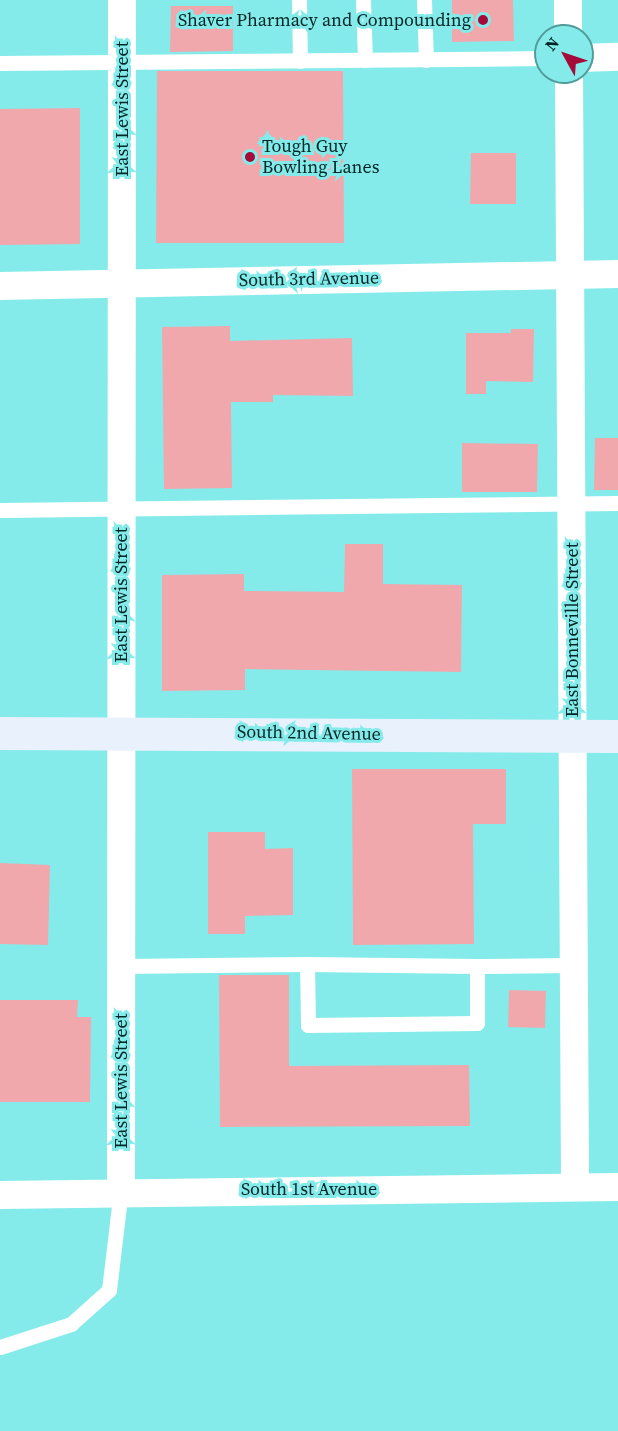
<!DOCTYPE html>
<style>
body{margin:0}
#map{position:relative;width:618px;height:1431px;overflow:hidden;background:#85ebea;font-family:"Source Serif 4",serif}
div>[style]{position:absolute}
.building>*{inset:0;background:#f0a8ad}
.lane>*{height:15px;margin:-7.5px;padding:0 7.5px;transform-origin:7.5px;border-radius:7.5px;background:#fff}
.street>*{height:28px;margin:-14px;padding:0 14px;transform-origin:14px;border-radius:14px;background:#fff}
.secondary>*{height:33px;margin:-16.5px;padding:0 16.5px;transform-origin:16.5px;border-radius:16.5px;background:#e8f1fc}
.dots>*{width:16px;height:16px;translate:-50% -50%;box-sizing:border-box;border:3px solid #85ebea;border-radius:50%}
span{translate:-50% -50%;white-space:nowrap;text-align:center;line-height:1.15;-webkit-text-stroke:6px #85ebea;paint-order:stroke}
.poi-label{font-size:18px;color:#022525}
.right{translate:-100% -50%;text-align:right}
.left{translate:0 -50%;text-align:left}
.street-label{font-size:18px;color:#022525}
.north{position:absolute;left:534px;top:24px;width:60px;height:60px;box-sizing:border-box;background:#85ebea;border:2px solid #519c9b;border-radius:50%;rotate:310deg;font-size:16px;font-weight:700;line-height:24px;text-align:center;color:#022525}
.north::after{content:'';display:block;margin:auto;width:21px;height:27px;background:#a50a38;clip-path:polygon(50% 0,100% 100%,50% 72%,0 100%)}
</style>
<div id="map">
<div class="building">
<i style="clip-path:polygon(452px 0,513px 0,514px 41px,452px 42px)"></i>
<i style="clip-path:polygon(171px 6px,233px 6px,233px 51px,170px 52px)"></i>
<i style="clip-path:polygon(157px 71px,343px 71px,344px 243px,156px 243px)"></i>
<i style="clip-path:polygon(80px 108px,80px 244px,0 245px,0 109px)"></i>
<i style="clip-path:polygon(471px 153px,516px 153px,516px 204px,470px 204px)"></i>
<i style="clip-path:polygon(230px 326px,230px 341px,352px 338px,353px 396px,273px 395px,273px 402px,231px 402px,232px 488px,164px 489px,162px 327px)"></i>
<i style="clip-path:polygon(511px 329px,534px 329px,533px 382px,486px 381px,486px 394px,466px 394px,466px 333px,511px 333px)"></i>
<i style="clip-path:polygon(595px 438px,618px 438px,618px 490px,594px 490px)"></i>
<i style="clip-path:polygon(462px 443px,538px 444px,537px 492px,462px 492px)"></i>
<i style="clip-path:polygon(345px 544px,383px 544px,383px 584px,462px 585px,461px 672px,245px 669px,245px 690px,162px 691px,162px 575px,244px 574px,244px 591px,344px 592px)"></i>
<i style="clip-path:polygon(352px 769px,506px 769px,506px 824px,473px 824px,474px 944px,353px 945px)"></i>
<i style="clip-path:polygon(208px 832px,265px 832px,265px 849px,293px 848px,293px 915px,245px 916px,245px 934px,208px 934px)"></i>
<i style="clip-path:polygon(0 863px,50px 865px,48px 945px,0 944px)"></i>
<i style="clip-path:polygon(219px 975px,289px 975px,289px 1066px,469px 1065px,470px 1126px,220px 1127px)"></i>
<i style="clip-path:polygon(509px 990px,546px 991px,545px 1028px,508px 1027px)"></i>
<i style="clip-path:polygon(0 1000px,78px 1000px,77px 1017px,91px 1017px,90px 1102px,0 1102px)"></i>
</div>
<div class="lane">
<i style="left:299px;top:0;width:61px;rotate:89.1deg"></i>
<i style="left:363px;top:0;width:60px;rotate:88.1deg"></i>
<i style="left:424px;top:0;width:60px;rotate:88.1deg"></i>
<i style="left:0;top:63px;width:546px;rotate:-0.52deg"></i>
<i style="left:0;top:510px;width:618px;rotate:-0.65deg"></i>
<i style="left:121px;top:966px;width:186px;rotate:-0.6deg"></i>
<i style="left:307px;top:964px;width:170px;rotate:0.7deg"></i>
<i style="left:477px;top:966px;width:57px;rotate:90deg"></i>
<i style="left:477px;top:1023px;width:169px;rotate:179.3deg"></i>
<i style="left:308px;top:1025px;width:61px;rotate:-90.9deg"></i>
<i style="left:477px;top:966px;width:96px;rotate:-0.6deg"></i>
<i style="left:0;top:1347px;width:75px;rotate:-17.9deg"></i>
<i style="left:71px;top:1324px;width:51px;rotate:-41.8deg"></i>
<i style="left:109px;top:1290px;width:101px;rotate:-83.2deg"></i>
</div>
<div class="street">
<i style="left:568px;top:0;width:36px;rotate:90deg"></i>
<i style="left:582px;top:58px;width:36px;rotate:-2deg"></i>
<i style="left:569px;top:72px;width:1115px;rotate:89.69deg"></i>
<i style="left:0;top:286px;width:618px;rotate:-1.11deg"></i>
<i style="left:121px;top:1190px;width:1190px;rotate:-89.95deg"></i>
<i style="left:0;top:1195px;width:618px;rotate:-0.74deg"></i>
</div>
<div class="secondary">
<i style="left:0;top:733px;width:618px;rotate:0.28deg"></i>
</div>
<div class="dots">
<i style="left:483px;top:20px;background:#a50a38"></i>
<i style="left:250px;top:157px;background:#a50a38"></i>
</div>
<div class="poi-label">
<span class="right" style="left:471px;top:20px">Shaver Pharmacy and Compounding</span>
<span class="left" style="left:262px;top:157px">Tough Guy<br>Bowling Lanes</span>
</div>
<div class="street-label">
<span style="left:122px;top:109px;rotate:-90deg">East Lewis Street</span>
<span style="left:309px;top:279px;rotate:-1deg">South 3rd Avenue</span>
<span style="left:121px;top:595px;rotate:-90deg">East Lewis Street</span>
<span style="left:572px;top:630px;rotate:-90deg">East Bonneville Street</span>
<span style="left:309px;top:733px;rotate:1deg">South 2nd Avenue</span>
<span style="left:121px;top:1081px;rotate:-90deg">East Lewis Street</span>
<span style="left:309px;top:1189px">South 1st Avenue</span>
</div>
<div class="north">N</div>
</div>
